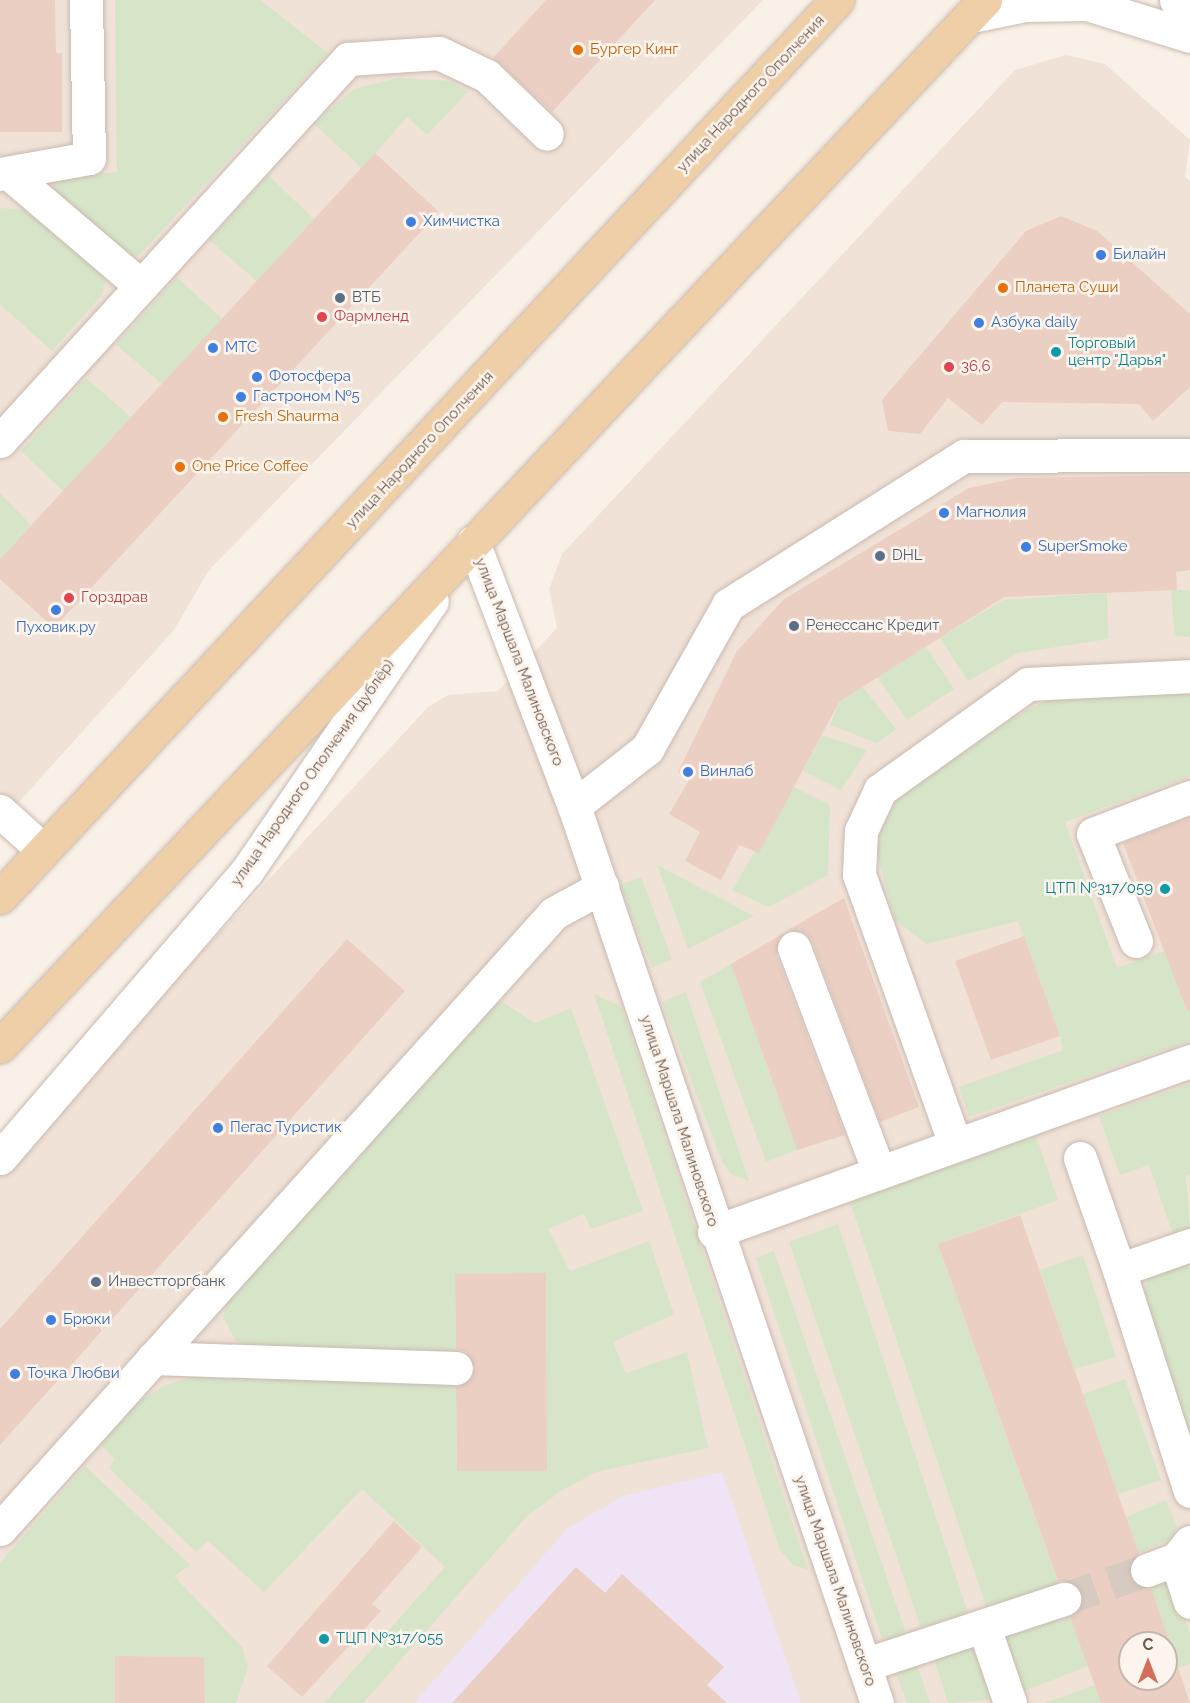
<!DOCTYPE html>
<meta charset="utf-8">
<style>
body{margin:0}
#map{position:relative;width:1190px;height:1703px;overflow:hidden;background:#f9f1e7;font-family:Raleway,sans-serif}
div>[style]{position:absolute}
.residential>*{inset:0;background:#f0e2d7}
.education>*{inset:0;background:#eee4f6}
.green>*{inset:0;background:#d6e5c8}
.building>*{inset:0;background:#ebcfc3}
.minor-tunnel>*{height:33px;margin-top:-16.5px;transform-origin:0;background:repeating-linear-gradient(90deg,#d7cbc1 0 33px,transparent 0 49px)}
.roads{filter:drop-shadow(0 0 2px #cab9af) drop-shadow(0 0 2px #cab9af)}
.minor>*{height:33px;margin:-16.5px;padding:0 16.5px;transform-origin:16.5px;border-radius:16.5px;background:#fff}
.major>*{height:33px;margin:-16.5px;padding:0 16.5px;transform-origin:16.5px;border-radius:16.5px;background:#efcfa8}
.dots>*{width:16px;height:16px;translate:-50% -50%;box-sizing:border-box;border:3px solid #fcf5ed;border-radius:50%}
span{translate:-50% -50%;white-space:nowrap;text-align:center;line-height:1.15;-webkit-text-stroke:5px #fcf5ed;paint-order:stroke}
.food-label{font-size:15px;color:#c56008}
.left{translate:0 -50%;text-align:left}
.street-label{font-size:15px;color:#70584f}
.shop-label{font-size:15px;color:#366cbe}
.service-label{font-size:15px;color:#4e5e75}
.health-label{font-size:15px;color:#be3a42}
.culture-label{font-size:15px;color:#0d838f}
.right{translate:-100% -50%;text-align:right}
.north{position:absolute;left:1118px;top:1631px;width:60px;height:60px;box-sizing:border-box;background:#fcf5ed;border:2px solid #c4b6ae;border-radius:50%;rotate:0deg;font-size:16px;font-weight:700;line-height:24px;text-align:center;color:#70584f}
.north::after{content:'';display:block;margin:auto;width:21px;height:27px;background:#d36e5d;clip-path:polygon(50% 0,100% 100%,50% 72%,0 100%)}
</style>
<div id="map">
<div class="residential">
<i style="clip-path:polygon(0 0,763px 0,209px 570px,174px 630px,0 823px)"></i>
<i style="clip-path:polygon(evenodd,1066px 55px,1105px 64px,1190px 140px,1185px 177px,1190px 181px,1190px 1703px,0 1703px,0 1170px,428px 707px,448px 695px,498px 691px,557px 628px,549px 589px,562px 554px,1015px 70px,1066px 55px,1130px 1643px,1166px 1643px,1166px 1679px,1130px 1679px,1130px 1643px)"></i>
</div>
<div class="education">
<i style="clip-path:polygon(722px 1472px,801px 1703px,414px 1703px,568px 1528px,623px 1496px)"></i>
</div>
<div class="green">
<i style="clip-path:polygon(115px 0,260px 0,328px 53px,139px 255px,126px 257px,52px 198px,55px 178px,117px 172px)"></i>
<i style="clip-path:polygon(398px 78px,451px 81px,468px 92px,427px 135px,407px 117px,362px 168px,314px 124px,354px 89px)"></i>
<i style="clip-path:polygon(268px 175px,314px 219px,257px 281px,209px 240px)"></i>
<i style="clip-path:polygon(0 208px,26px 210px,106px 277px,102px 295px,52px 351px,0 304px)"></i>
<i style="clip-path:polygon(177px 277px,222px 319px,162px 384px,116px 345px)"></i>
<i style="clip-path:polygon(86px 378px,131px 417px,63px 491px,21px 451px)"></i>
<i style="clip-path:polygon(0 493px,31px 525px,0 559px)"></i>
<i style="clip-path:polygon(1171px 590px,1190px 590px,1190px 637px,1175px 635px)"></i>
<i style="clip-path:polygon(1107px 593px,1108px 639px,1018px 653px,968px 681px,940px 638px,1003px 600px)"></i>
<i style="clip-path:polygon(926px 647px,954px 689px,907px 720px,877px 677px)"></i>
<i style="clip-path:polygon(863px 687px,896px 729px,877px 743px,830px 725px,839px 702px)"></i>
<i style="clip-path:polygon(1167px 692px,1190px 695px,1190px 776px,1065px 822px,1117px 968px,1190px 942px,1190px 1041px,969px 1117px,959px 1087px,1063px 1050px,1060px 1036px,1018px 921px,927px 944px,895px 920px,875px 846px,885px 814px,910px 786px,1026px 710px,1054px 698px)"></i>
<i style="clip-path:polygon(822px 735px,867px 750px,841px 790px,803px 771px)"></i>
<i style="clip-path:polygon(794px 787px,830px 805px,828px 875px,769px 907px,732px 890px)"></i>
<i style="clip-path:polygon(657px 865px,754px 916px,688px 949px)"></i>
<i style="clip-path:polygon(641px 877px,672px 959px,652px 968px,620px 885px)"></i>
<i style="clip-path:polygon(731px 964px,797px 1150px,766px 1162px,700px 982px)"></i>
<i style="clip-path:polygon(686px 992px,749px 1181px,731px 1174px,722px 1162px,662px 1002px)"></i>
<i style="clip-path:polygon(594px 994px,620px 1006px,626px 1019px,808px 1570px,793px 1565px,780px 1550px)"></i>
<i style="clip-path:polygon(502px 1002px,535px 1023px,571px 1008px,643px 1211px,591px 1229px,584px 1214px,548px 1229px,570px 1271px,649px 1241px,674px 1314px,613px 1342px,626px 1373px,687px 1352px,708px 1448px,596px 1472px,561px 1491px,527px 1516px,363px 1703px,324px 1703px,445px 1567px,362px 1489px,264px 1592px,208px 1541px,196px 1552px,109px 1468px,115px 1459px,101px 1445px,139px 1401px,165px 1385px,194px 1377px,456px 1383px,457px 1471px,547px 1471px,546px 1273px,455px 1274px,456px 1354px,256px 1348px,235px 1340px,223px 1317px,229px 1298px,483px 1011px)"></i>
<i style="clip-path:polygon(1190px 1084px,1190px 1175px,1186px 1176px,1190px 1232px,1174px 1238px,1149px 1165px,1120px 1175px,1099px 1116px)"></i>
<i style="clip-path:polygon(1036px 1136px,1058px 1200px,938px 1244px,1059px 1585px,987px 1609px,850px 1202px)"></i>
<i style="clip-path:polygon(838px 1224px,968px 1613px,921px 1628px,789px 1242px)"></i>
<i style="clip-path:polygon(774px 1251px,907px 1636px,891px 1642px,881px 1636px,756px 1258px)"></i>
<i style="clip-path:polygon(1083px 1255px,1116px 1357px,1074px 1369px,1040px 1270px)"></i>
<i style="clip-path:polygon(1190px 1256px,1190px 1440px,1142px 1303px,1149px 1272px)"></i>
<i style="clip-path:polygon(1125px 1379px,1161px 1480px,1118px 1494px,1083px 1394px)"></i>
<i style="clip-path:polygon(85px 1466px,190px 1565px,174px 1576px,242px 1647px,248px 1667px,236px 1703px,205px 1703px,204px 1657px,115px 1656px,115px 1703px,0 1703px,0 1563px)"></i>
<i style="clip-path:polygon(1166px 1500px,1177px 1527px,1171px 1539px,1138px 1553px,1126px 1517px)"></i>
<i style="clip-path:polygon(1162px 1580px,1172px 1584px,1190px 1633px,1190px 1664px,1178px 1668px,1149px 1584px)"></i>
<i style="clip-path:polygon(1069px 1613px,1088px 1666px,1017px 1694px,997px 1637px)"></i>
<i style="clip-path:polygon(975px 1640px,997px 1699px,948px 1703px,933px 1656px)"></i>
<i style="clip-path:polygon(916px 1662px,930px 1703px,907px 1703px,895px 1670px)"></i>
<i style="clip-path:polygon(1095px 1685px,1101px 1703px,1045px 1703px)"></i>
</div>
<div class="building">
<i style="clip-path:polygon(0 0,55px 0,56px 53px,62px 53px,62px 132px,0 132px)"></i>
<i style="clip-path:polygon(546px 0,655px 0,552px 112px,493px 58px)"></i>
<i style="clip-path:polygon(375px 153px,439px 212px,54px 628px,0 579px,0 559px)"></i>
<i style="clip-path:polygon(1061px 216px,1097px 231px,1190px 314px,1190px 387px,1153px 421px,1139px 404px,1002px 402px,982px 425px,948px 398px,920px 434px,888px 431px,882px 400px,1026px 231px)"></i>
<i style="clip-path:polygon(1190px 475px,1190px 570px,1176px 572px,1177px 590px,1004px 597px,839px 702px,759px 853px,739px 845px,721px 880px,685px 861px,700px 832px,669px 814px,689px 780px,678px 772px,737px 651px,784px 599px,969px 488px,1017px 478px)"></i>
<i style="clip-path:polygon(1190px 817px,1190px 1010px,1187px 1011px,1123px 843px)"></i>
<i style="clip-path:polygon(844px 898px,919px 1107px,880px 1122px,812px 941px,805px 933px,788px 930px)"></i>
<i style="clip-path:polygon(784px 933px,776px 955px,845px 1135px,797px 1150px,731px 964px)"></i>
<i style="clip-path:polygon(1024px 936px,1060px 1036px,991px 1060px,955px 961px)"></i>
<i style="clip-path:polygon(347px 939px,405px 991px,0 1445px,0 1329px)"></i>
<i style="clip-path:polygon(evenodd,1020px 1215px,1139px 1554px,1129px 1566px,1129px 1576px,1136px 1585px,1151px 1588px,1190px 1703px,1101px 1703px,1070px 1617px,1082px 1603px,1082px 1593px,1068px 1581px,1058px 1581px,938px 1244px,1020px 1215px,1130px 1643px,1166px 1643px,1166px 1679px,1130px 1679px,1130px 1643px)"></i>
<i style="clip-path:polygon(546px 1273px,547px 1471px,457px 1471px,456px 1387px,472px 1378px,475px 1368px,466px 1352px,456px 1349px,455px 1274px)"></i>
<i style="clip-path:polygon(394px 1521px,422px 1547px,372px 1604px,381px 1611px,302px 1697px,267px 1666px)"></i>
<i style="clip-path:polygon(576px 1567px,605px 1593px,622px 1574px,724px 1667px,707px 1685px,727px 1703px,452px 1703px)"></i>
<i style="clip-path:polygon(115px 1656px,204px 1657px,205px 1703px,115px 1703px)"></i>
</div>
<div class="minor-tunnel">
<i style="left:1064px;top:1599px;width:88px;rotate:-19.3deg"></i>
</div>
<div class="roads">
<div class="minor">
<i style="left:1176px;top:0;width:26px;rotate:58deg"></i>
<i style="left:971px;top:16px;width:55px;rotate:-11.5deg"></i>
<i style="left:1025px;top:5px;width:62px;rotate:-0.9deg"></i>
<i style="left:1087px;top:4px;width:108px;rotate:17.3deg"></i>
<i style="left:0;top:174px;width:90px;rotate:-10.2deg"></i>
<i style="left:89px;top:158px;width:158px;rotate:-91.1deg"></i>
<i style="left:11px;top:175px;width:171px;rotate:40.5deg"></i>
<i style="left:0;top:441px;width:517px;rotate:-47.67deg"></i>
<i style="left:348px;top:59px;width:91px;rotate:-3.8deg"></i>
<i style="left:439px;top:53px;width:53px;rotate:25.6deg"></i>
<i style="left:487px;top:76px;width:83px;rotate:44deg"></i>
<i style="left:473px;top:542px;width:283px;rotate:69.1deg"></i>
<i style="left:574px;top:806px;width:947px;rotate:71.34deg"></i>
<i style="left:574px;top:806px;width:93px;rotate:-38deg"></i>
<i style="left:647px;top:749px;width:165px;rotate:-60.6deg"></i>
<i style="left:728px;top:605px;width:279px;rotate:-32.3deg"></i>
<i style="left:964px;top:456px;width:226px;rotate:-0.3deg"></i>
<i style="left:0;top:811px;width:58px;rotate:42.2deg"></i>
<i style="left:1136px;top:941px;width:115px;rotate:-111.9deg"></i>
<i style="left:1093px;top:834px;width:104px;rotate:-20.9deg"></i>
<i style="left:794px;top:948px;width:240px;rotate:69.2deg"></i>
<i style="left:955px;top:1144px;width:286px;rotate:-109.6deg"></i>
<i style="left:859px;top:875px;width:44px;rotate:-87.4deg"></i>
<i style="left:861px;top:831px;width:45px;rotate:-65.1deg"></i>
<i style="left:880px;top:790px;width:182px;rotate:-35.6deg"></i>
<i style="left:1028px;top:684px;width:162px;rotate:-2.8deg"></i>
<i style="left:0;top:1158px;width:379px;rotate:-49.3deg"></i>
<i style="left:247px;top:871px;width:327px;rotate:-55.6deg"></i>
<i style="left:1080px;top:1158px;width:119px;rotate:70.8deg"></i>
<i style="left:714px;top:1232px;width:506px;rotate:-19.76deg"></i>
<i style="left:1190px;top:1245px;width:75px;rotate:160.6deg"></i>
<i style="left:1119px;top:1270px;width:232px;rotate:72.2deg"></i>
<i style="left:153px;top:1358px;width:303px;rotate:1.9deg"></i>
<i style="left:0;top:1529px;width:828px;rotate:-48.03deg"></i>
<i style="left:554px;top:913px;width:55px;rotate:-28.4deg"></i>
<i style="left:1190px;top:1542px;width:22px;rotate:129deg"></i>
<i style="left:1176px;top:1559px;width:45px;rotate:72deg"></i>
<i style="left:1147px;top:1570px;width:46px;rotate:-20.4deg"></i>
<i style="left:984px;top:1627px;width:80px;rotate:71.1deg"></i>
<i style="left:864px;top:1665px;width:211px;rotate:-18.3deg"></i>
</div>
<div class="major">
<i style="left:0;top:897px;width:1227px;rotate:-46.98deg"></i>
<i style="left:0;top:1046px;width:1437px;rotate:-46.72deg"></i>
</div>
</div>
<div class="dots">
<i style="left:578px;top:50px;background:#e8710a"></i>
<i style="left:411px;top:222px;background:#3f7fe0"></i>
<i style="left:1101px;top:255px;background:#3f7fe0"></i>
<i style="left:1003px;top:288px;background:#e8710a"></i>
<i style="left:340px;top:298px;background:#5c6f8a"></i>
<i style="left:322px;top:317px;background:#e0444e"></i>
<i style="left:979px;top:323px;background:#3f7fe0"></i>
<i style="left:213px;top:348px;background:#3f7fe0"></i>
<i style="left:1056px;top:352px;background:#0f9aa8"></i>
<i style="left:949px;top:367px;background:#e0444e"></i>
<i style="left:257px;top:377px;background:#3f7fe0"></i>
<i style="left:241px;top:397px;background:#3f7fe0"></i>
<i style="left:223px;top:417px;background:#e8710a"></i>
<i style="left:180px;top:467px;background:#e8710a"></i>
<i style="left:944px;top:513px;background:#3f7fe0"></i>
<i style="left:1026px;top:547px;background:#3f7fe0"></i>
<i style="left:880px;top:556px;background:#5c6f8a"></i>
<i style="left:69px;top:598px;background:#e0444e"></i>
<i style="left:56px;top:610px;background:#3f7fe0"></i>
<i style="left:794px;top:626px;background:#5c6f8a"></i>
<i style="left:688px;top:772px;background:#3f7fe0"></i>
<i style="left:1165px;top:889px;background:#0f9aa8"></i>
<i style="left:218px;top:1128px;background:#3f7fe0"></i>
<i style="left:96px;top:1282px;background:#5c6f8a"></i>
<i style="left:51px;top:1320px;background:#3f7fe0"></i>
<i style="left:15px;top:1374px;background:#3f7fe0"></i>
<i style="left:324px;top:1639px;background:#0f9aa8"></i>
</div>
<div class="food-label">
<span class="left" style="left:590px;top:50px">Бургер Кинг</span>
<span class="left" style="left:1015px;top:288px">Планета Суши</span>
<span class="left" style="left:235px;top:417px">Fresh Shaurma</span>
<span class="left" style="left:192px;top:467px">One Price Coffee</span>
</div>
<div class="street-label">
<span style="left:751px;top:94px;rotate:-47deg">улица Народного Ополчения</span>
<span style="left:420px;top:450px;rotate:-47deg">улица Народного Ополчения</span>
<span style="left:519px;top:662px;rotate:69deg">улица Маршала Малиновского</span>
<span style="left:313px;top:773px;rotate:-55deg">улица Народного Ополчения (дублёр)</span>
<span style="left:679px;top:1121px;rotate:72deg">улица Маршала Малиновского</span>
<span style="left:835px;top:1581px;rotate:71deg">улица Маршала Малиновского</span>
</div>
<div class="shop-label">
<span class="left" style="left:423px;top:222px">Химчистка</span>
<span class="left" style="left:1113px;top:255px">Билайн</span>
<span class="left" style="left:991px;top:323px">Азбука daily</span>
<span class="left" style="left:225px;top:348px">МТС</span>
<span class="left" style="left:269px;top:377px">Фотосфера</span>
<span class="left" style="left:253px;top:397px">Гастроном №5</span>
<span class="left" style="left:956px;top:513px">Магнолия</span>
<span class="left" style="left:1038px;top:547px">SuperSmoke</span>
<span style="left:56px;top:628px">Пуховик.ру</span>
<span class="left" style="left:700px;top:772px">Винлаб</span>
<span class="left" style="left:230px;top:1128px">Пегас Туристик</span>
<span class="left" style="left:63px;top:1320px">Брюки</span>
<span class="left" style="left:27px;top:1374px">Точка Любви</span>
</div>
<div class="service-label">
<span class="left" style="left:352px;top:298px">ВТБ</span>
<span class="left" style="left:892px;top:556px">DHL</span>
<span class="left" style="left:806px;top:626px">Ренессанс Кредит</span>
<span class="left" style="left:108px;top:1282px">Инвестторгбанк</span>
</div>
<div class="health-label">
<span class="left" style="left:334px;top:317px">Фармленд</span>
<span class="left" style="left:961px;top:367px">36,6</span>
<span class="left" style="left:81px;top:598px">Горздрав</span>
</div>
<div class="culture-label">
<span class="left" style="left:1068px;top:352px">Торговый<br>центр "Дарья"</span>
<span class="right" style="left:1153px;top:889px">ЦТП №317/059</span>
<span class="left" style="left:336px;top:1639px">ТЦП №317/055</span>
</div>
<div class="north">С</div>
</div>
